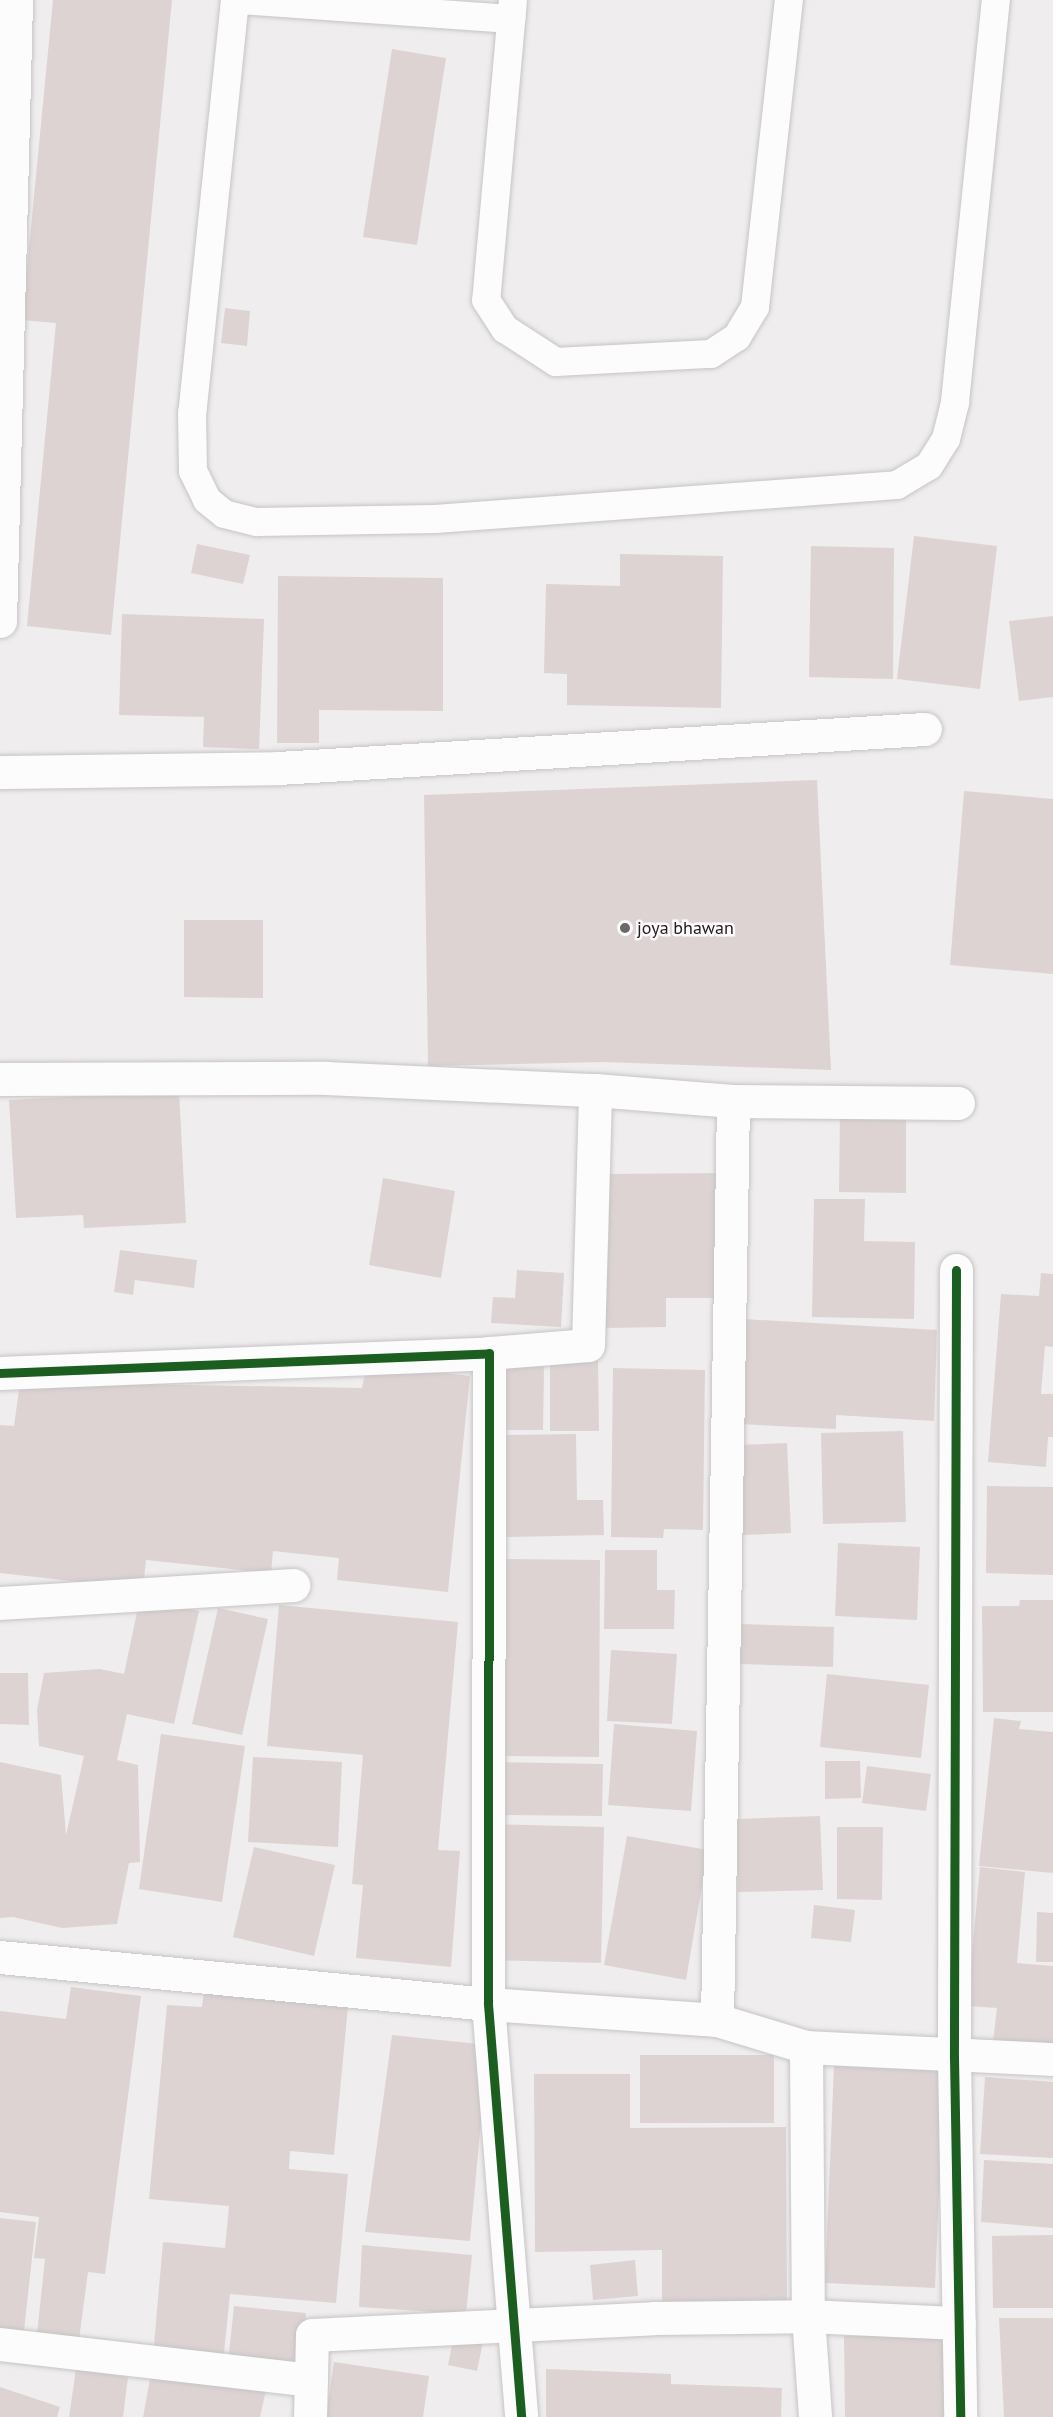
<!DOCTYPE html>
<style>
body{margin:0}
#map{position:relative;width:1053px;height:2417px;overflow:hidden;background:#f0edef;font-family:"PT Sans",sans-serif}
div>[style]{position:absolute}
.building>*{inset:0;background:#ddd3d3}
.roads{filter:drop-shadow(0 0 2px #c6c4c5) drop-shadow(0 0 2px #c6c4c5)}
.lane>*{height:28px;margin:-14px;padding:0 14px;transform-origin:14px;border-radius:14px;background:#fdfcfd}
.street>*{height:33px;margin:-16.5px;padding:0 16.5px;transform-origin:16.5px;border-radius:16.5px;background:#fdfcfd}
.cycleway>*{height:9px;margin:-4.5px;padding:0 4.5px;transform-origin:4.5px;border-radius:4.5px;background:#1b5e20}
.dots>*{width:16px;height:16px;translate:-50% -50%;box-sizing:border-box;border:3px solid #fefafd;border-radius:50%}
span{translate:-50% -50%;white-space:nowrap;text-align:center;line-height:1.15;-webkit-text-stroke:5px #fefafd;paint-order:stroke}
.poi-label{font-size:18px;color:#222021}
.left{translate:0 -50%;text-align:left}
</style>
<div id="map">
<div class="building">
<i style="clip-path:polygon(53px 0,172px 0,111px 635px,27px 626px,56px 323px,22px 320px)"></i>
<i style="clip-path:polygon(392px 49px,446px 58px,417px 245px,363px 237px)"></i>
<i style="clip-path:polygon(225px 308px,250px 311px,247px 346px,221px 343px)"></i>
<i style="clip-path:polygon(914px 536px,997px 546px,980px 689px,897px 679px)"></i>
<i style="clip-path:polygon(197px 544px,250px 555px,243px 584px,191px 573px)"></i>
<i style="clip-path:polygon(811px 546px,894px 548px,893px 679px,809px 677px)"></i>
<i style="clip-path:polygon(620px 554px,723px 556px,721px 708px,567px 705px,567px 674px,544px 673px,546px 584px,620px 586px)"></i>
<i style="clip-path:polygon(278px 576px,443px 578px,443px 711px,319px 710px,319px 743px,277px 743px)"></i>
<i style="clip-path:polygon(122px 614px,264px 619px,259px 749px,203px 747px,204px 717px,119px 715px)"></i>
<i style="clip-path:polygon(1053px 616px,1053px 697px,1019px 701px,1009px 621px)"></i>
<i style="clip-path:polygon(817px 780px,831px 1070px,604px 1062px,428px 1066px,424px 795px)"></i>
<i style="clip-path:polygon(964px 791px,1053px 799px,1053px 974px,950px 965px)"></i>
<i style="clip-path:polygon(184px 920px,263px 920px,263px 998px,184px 997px)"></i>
<i style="clip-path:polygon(179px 1091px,186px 1223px,84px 1228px,83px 1215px,16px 1218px,9px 1100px)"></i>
<i style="clip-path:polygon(840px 1110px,906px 1111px,906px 1193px,839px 1192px)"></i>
<i style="clip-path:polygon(722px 1173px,723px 1298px,666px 1298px,666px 1327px,604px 1328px,603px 1241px,609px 1241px,608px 1174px)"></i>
<i style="clip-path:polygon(383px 1178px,455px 1191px,441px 1278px,369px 1265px)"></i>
<i style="clip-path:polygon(814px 1199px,865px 1199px,864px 1241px,915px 1242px,914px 1319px,812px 1317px)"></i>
<i style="clip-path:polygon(120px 1250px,197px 1260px,194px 1288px,135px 1280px,133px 1295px,114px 1292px)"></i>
<i style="clip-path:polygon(517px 1270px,564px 1273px,561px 1327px,491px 1323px,493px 1297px,515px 1298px)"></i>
<i style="clip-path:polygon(1041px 1273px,1053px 1274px,1053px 1347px,1045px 1346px,1041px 1394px,1053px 1394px,1053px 1437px,1048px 1437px,1046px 1467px,988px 1462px,1001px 1294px,1039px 1296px)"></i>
<i style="clip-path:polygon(744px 1319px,937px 1330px,934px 1421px,836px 1415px,836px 1429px,739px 1424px)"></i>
<i style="clip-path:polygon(550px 1359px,598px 1359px,599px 1431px,550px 1431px)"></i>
<i style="clip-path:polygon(367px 1364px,470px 1376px,448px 1592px,337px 1580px,339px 1558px,273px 1551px,271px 1573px,146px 1560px,143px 1589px,0 1573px,0 1425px,14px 1426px,20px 1382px,362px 1388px)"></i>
<i style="clip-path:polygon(496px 1367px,544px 1367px,543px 1430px,496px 1430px)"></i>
<i style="clip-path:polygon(613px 1368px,705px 1370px,703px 1530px,664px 1529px,663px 1538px,611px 1537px)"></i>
<i style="clip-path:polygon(903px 1431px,906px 1522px,823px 1524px,821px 1433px)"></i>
<i style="clip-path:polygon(576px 1434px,577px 1500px,603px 1500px,604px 1535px,506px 1537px,504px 1435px)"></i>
<i style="clip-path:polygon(787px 1443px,791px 1533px,743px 1535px,739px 1445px)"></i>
<i style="clip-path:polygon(987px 1486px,1053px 1487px,1053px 1575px,986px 1573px)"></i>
<i style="clip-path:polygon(838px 1543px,920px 1547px,917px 1620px,835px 1616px)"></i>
<i style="clip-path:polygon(605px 1550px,657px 1550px,657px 1590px,675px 1590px,674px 1629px,604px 1629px)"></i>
<i style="clip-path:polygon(501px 1559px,600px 1560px,599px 1757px,499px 1756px)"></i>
<i style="clip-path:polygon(140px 1598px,199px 1611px,174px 1724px,127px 1714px,117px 1760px,138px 1765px,140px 1862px,129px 1863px,117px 1924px,62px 1928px,13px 1917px,0 1918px,0 1762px,61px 1775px,66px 1835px,84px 1756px,39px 1746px,37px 1710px,44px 1673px,100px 1669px,124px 1674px)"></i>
<i style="clip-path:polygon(1020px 1600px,1053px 1600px,1053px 1712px,983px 1712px,982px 1606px,1019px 1606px)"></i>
<i style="clip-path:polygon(279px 1605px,458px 1622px,438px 1850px,460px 1851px,451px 1967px,356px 1958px,363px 1885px,352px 1884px,363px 1755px,267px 1746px)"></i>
<i style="clip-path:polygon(218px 1608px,268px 1619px,242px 1735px,192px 1724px)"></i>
<i style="clip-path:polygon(740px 1624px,834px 1627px,833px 1667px,739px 1664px)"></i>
<i style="clip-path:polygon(611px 1650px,677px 1654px,672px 1724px,607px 1721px)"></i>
<i style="clip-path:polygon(0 1673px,28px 1673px,29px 1725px,0 1724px)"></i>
<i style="clip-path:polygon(827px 1674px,929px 1685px,921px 1758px,820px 1747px)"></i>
<i style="clip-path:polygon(994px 1718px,1021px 1721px,1019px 1729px,1053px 1732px,1053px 1873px,979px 1866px)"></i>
<i style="clip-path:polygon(614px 1724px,697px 1731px,691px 1811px,608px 1805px)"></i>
<i style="clip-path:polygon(161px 1734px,245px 1746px,222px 1902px,139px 1889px)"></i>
<i style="clip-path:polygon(253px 1757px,342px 1762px,338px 1847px,248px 1842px)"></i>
<i style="clip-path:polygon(825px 1761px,860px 1761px,861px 1798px,825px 1799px)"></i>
<i style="clip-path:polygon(497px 1762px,603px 1764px,602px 1816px,496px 1815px)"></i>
<i style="clip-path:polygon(867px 1766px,931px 1774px,926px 1811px,862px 1803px)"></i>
<i style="clip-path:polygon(820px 1816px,823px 1890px,738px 1892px,736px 1819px)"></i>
<i style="clip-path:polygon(492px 1824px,604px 1827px,601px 1963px,489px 1960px)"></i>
<i style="clip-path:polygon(837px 1827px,883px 1827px,882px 1900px,837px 1899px)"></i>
<i style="clip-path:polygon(627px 1836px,708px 1850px,686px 1980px,604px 1965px)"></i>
<i style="clip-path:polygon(254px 1847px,335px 1865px,314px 1956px,233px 1937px)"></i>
<i style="clip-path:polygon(980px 1867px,1025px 1872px,1017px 1963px,1053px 1966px,1053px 2049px,993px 2042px,997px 2008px,967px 2006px)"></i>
<i style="clip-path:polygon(814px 1905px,855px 1910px,851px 1942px,811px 1938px)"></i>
<i style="clip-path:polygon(1037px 1912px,1053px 1913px,1053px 1962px,1036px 1962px)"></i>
<i style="clip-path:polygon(205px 1982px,349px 1996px,334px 2155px,290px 2151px,289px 2169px,348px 2174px,336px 2303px,230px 2294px,223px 2363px,153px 2356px,163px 2242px,225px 2248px,229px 2206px,149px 2199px,167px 2005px,202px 2007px)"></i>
<i style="clip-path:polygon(71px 1987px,141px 1996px,105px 2274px,88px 2272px,79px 2340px,37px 2334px,45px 2259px,34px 2258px,39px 2217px,0 2212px,0 2011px,66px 2019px)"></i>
<i style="clip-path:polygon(392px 2035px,488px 2045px,470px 2241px,365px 2232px)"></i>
<i style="clip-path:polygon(640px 2055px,774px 2055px,774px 2123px,640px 2123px)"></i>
<i style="clip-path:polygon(834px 2066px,944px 2071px,935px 2288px,825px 2283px)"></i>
<i style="clip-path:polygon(534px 2074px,630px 2074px,630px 2128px,786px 2127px,787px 2307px,662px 2307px,662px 2250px,535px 2252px)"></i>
<i style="clip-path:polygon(985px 2077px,1053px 2082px,1053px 2158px,980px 2154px)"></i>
<i style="clip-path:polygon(984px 2160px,1053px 2164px,1053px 2228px,981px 2222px)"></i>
<i style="clip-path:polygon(0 2218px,36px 2222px,24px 2331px,0 2328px)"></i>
<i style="clip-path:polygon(1053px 2235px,1053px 2308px,993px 2308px,992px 2236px)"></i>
<i style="clip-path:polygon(362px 2245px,472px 2255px,466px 2314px,359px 2307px)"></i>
<i style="clip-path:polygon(635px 2260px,638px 2296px,593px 2300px,590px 2265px)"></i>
<i style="clip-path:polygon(234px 2306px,306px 2313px,301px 2369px,228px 2362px)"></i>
<i style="clip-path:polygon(999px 2318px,1053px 2318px,1053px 2417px,1004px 2417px)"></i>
<i style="clip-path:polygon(456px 2326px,485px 2332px,477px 2371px,448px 2365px)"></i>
<i style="clip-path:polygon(949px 2335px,949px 2417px,845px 2417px,844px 2336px)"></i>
<i style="clip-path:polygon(334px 2362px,429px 2376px,423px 2417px,326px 2417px)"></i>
<i style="clip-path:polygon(152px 2368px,266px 2390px,260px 2417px,143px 2417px)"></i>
<i style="clip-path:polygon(76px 2369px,128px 2377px,123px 2417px,69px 2417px)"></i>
<i style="clip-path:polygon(546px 2369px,671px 2374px,671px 2384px,782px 2388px,781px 2417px,546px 2417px)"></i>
<i style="clip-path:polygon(0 2387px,60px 2407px,57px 2417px,0 2417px)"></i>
</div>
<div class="roads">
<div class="lane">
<i style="left:235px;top:0;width:415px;rotate:95.9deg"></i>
<i style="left:192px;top:413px;width:58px;rotate:89deg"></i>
<i style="left:193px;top:471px;width:32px;rotate:64deg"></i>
<i style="left:207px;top:500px;width:22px;rotate:39deg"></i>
<i style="left:224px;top:514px;width:34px;rotate:14deg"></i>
<i style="left:257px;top:522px;width:178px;rotate:-1deg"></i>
<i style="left:435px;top:519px;width:463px;rotate:-4.2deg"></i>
<i style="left:897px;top:485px;width:37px;rotate:-31deg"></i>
<i style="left:929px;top:466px;width:32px;rotate:-58deg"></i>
<i style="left:946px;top:439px;width:38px;rotate:-76deg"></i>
<i style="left:955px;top:402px;width:404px;rotate:-84.2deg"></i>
<i style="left:240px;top:0;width:272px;rotate:4deg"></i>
<i style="left:513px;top:0;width:301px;rotate:95.1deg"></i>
<i style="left:486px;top:300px;width:35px;rotate:57deg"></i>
<i style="left:505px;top:329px;width:61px;rotate:32.9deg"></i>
<i style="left:556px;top:362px;width:155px;rotate:-3deg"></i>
<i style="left:711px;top:354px;width:31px;rotate:-33deg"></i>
<i style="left:737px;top:337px;width:35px;rotate:-59deg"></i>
<i style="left:755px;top:307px;width:309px;rotate:-83.7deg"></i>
</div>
<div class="street">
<i style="left:0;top:621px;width:621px;rotate:-88.52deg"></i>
<i style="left:0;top:772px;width:278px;rotate:-0.8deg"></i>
<i style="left:278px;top:768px;width:648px;rotate:-3.45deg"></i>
<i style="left:0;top:1079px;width:326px;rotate:-0.2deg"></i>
<i style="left:326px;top:1078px;width:269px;rotate:2.6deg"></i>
<i style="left:595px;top:1090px;width:138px;rotate:4.6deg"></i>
<i style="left:733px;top:1101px;width:225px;rotate:0.5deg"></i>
<i style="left:956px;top:1270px;width:787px;rotate:90.15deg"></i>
<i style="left:954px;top:2057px;width:360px;rotate:89deg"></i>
<i style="left:489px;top:1353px;width:99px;rotate:-4.6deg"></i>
<i style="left:588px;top:1345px;width:255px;rotate:-88.4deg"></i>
<i style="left:0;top:1373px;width:489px;rotate:-2.3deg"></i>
<i style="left:489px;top:1353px;width:651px;rotate:90.09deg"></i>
<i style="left:488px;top:2004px;width:414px;rotate:85.4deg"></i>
<i style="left:0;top:1603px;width:294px;rotate:-3.5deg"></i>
<i style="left:0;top:1957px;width:490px;rotate:5.5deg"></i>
<i style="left:488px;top:2004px;width:230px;rotate:4deg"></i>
<i style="left:717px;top:2020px;width:93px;rotate:16.9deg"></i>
<i style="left:806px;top:2047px;width:247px;rotate:2.8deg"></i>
<i style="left:717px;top:2020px;width:919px;rotate:-89deg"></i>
<i style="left:806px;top:2047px;width:269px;rotate:89.6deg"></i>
<i style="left:808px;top:2316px;width:101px;rotate:86deg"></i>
<i style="left:0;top:2344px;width:313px;rotate:6.6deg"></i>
<i style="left:310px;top:2417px;width:82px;rotate:-88.6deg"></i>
<i style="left:312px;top:2335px;width:342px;rotate:-2.8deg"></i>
<i style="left:654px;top:2318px;width:154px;rotate:-0.7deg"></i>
<i style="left:808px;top:2316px;width:151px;rotate:2.7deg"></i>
</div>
</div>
<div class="cycleway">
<i style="left:956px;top:1270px;width:787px;rotate:90.15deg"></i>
<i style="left:954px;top:2057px;width:360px;rotate:89deg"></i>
<i style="left:0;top:1373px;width:489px;rotate:-2.3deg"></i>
<i style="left:489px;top:1353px;width:651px;rotate:90.09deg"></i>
<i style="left:488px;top:2004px;width:414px;rotate:85.4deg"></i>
</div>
<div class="dots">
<i style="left:625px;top:928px;background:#6a6869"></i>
</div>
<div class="poi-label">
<span class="left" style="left:637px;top:928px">joya bhawan</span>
</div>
</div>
